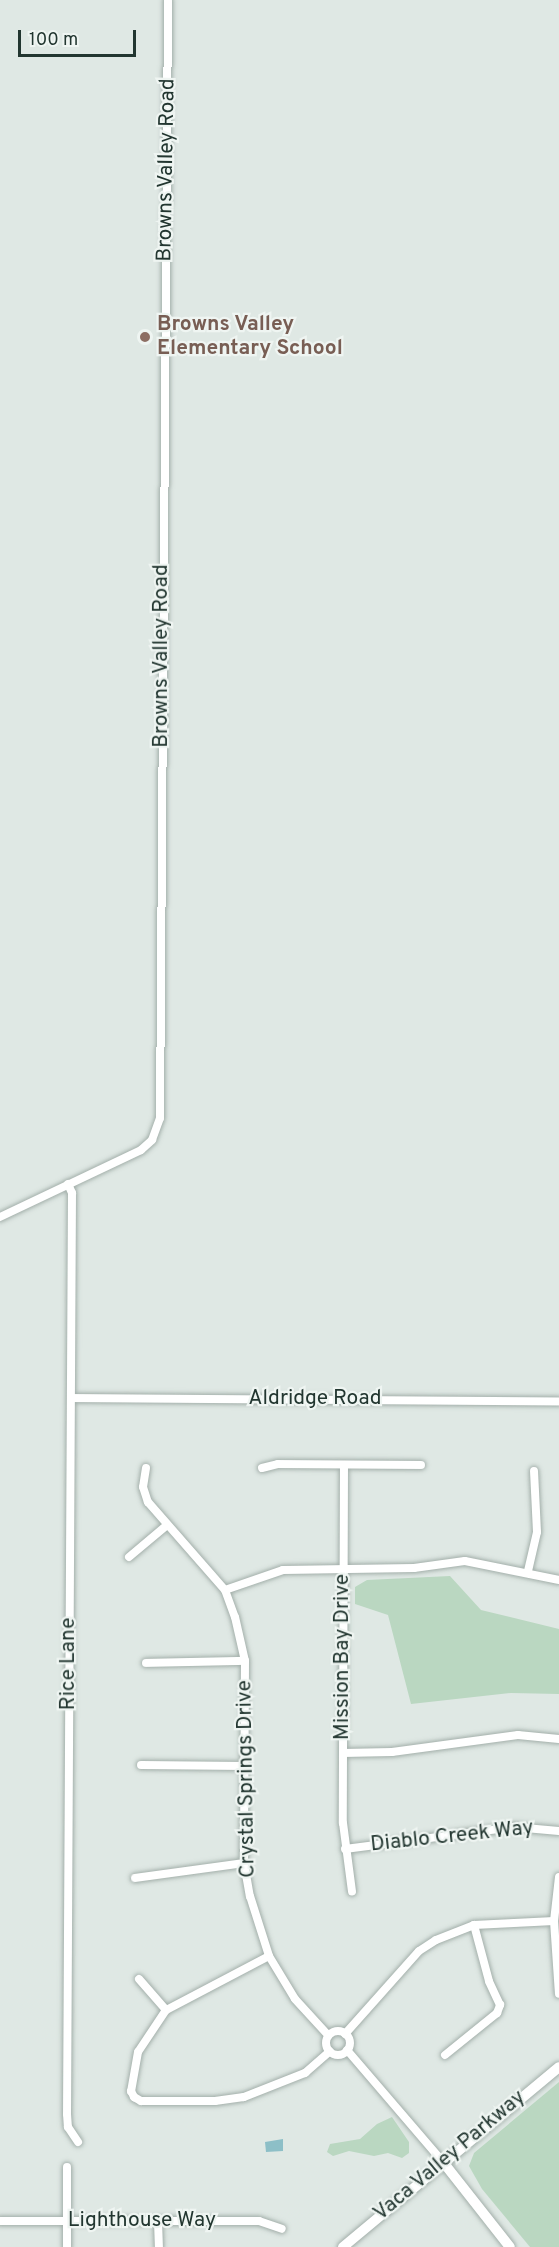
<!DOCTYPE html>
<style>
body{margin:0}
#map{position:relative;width:559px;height:2247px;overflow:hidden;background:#dfe8e4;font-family:Overpass,sans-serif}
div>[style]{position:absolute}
.green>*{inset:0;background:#bad7c1}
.water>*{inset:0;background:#8dbfc7}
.roads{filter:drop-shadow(0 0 2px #a3afaa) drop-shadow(0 0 2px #a3afaa)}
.street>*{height:8px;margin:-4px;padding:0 4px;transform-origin:4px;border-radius:4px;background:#fff}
.street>.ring{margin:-4px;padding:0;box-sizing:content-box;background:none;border:8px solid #fff;border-radius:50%}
.secondary>*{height:10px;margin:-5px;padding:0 5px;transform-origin:5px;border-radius:5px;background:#fff}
.dots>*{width:16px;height:16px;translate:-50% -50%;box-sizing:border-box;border:3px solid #eff5f2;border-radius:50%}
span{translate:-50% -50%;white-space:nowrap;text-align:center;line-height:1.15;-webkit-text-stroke:4.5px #eff5f2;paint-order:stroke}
.street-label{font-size:21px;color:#223630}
.education-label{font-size:21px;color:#785e54;font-weight:700}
.left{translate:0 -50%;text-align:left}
.scale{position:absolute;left:18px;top:30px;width:118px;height:27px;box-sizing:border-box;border:3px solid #223630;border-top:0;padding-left:8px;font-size:18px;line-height:21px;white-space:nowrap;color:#223630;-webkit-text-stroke:4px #eff5f2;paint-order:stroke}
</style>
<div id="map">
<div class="green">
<i style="clip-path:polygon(450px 1576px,481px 1610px,559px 1629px,559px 1694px,511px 1693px,411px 1704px,388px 1615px,355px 1604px,355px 1587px,367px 1580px)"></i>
<i style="clip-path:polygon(559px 2082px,559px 2247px,530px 2247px,482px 2189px,469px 2166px,474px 2153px)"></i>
<i style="clip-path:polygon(392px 2117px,409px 2142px,409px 2153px,402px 2158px,388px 2153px,374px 2156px,349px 2151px,333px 2156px,327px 2152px,330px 2144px,360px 2139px,377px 2124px)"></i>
</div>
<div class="water">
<i style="clip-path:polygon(283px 2139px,283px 2151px,266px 2152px,265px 2142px)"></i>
</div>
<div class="roads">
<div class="street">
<i style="left:68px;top:1184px;width:10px;rotate:66deg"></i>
<i style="left:72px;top:1193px;width:921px;rotate:90.31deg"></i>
<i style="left:67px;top:2114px;width:13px;rotate:86deg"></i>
<i style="left:68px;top:2127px;width:18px;rotate:56deg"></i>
<i style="left:0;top:1217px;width:156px;rotate:-25.4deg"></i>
<i style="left:141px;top:1150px;width:15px;rotate:-42deg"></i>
<i style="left:152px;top:1140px;width:23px;rotate:-70deg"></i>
<i style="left:160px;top:1118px;width:1118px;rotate:-89.59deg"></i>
<i style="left:71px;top:1398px;width:488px;rotate:0.4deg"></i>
<i style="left:344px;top:1465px;width:358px;rotate:90.2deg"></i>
<i style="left:343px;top:1823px;width:69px;rotate:82.5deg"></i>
<i style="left:146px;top:1468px;width:19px;rotate:99deg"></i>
<i style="left:143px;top:1487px;width:16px;rotate:72deg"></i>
<i style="left:148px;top:1502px;width:117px;rotate:48.8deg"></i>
<i style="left:225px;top:1590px;width:29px;rotate:70deg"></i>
<i style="left:235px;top:1617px;width:45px;rotate:77.2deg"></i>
<i style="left:245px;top:1661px;width:202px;rotate:90.3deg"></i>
<i style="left:244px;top:1863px;width:34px;rotate:80deg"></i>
<i style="left:250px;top:1896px;width:63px;rotate:72.4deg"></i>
<i style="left:269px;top:1956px;width:50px;rotate:58.8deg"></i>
<i style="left:295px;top:1999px;width:49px;rotate:47.5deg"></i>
<i style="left:262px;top:1468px;width:16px;rotate:-14deg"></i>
<i style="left:278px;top:1464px;width:143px;rotate:0.4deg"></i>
<i style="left:129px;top:1557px;width:48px;rotate:-40deg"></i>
<i style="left:528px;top:1571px;width:40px;rotate:-77deg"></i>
<i style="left:537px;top:1532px;width:61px;rotate:-92.8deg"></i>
<i style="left:225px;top:1590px;width:61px;rotate:-19deg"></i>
<i style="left:283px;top:1570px;width:131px;rotate:-0.9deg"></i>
<i style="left:414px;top:1568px;width:51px;rotate:-7.8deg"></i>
<i style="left:465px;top:1561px;width:96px;rotate:11.4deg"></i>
<i style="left:146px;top:1663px;width:99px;rotate:-1.2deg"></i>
<i style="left:343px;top:1753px;width:49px;rotate:-1.2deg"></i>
<i style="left:392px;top:1752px;width:127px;rotate:-7.7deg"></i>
<i style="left:518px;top:1735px;width:41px;rotate:5.6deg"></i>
<i style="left:141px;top:1765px;width:104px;rotate:0.6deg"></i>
<i style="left:345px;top:1849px;width:170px;rotate:-7.4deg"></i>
<i style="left:514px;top:1827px;width:45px;rotate:5.1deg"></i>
<i style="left:559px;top:1877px;width:44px;rotate:96.5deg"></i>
<i style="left:554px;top:1921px;width:73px;rotate:86.1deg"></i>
<i style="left:135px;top:1878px;width:110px;rotate:-7.8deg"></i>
<i style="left:269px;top:1956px;width:116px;rotate:152.3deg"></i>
<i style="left:166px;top:2010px;width:50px;rotate:123.7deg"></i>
<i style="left:138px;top:2052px;width:40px;rotate:100deg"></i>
<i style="left:131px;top:2091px;width:7px;rotate:63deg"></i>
<i style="left:134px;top:2097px;width:8px;rotate:30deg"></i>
<i style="left:141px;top:2101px;width:74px"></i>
<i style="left:215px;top:2101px;width:29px;rotate:-8deg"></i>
<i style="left:244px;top:2097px;width:66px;rotate:-21.5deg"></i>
<i style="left:305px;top:2073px;width:33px;rotate:-41deg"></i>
<i style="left:139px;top:1979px;width:41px;rotate:48.9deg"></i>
<i class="ring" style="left:326px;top:2031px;width:16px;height:16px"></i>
<i style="left:345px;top:2034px;width:111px;rotate:-48.3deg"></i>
<i style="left:419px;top:1951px;width:20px;rotate:-33deg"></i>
<i style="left:436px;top:1940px;width:41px;rotate:-21.5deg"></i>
<i style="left:474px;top:1925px;width:80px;rotate:-2.9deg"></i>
<i style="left:347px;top:2050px;width:148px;rotate:49.4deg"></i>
<i style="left:445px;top:2055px;width:67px;rotate:-38.9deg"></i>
<i style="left:497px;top:2013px;width:9px;rotate:-69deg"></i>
<i style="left:500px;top:2005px;width:26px;rotate:-115deg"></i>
<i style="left:489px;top:1981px;width:58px;rotate:-105deg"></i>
<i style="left:0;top:2221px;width:259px"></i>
<i style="left:259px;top:2221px;width:24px;rotate:19deg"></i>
<i style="left:158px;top:2221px;width:26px;rotate:88deg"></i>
<i style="left:67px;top:2247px;width:80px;rotate:-90deg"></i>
</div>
<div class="secondary">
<i style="left:443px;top:2162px;width:108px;rotate:51.8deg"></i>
<i style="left:343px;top:2247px;width:281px;rotate:-39.8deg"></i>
</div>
</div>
<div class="dots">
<i style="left:145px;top:337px;background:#8d6e63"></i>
</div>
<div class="street-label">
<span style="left:167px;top:170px;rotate:-89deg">Browns Valley Road</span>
<span style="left:162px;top:656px;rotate:-90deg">Browns Valley Road</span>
<span style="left:315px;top:1399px">Aldridge Road</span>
<span style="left:343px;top:1657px;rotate:-90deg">Mission Bay Drive</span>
<span style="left:69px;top:1664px;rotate:-90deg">Rice Lane</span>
<span style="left:247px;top:1779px;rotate:-91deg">Crystal Springs Drive</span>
<span style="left:452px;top:1837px;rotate:-6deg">Diablo Creek Way</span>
<span style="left:450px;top:2156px;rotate:-40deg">Vaca Valley Parkway</span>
<span style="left:142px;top:2221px">Lighthouse Way</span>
</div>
<div class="education-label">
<span class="left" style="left:157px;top:337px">Browns Valley<br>Elementary School</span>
</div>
<div class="scale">100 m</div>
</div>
